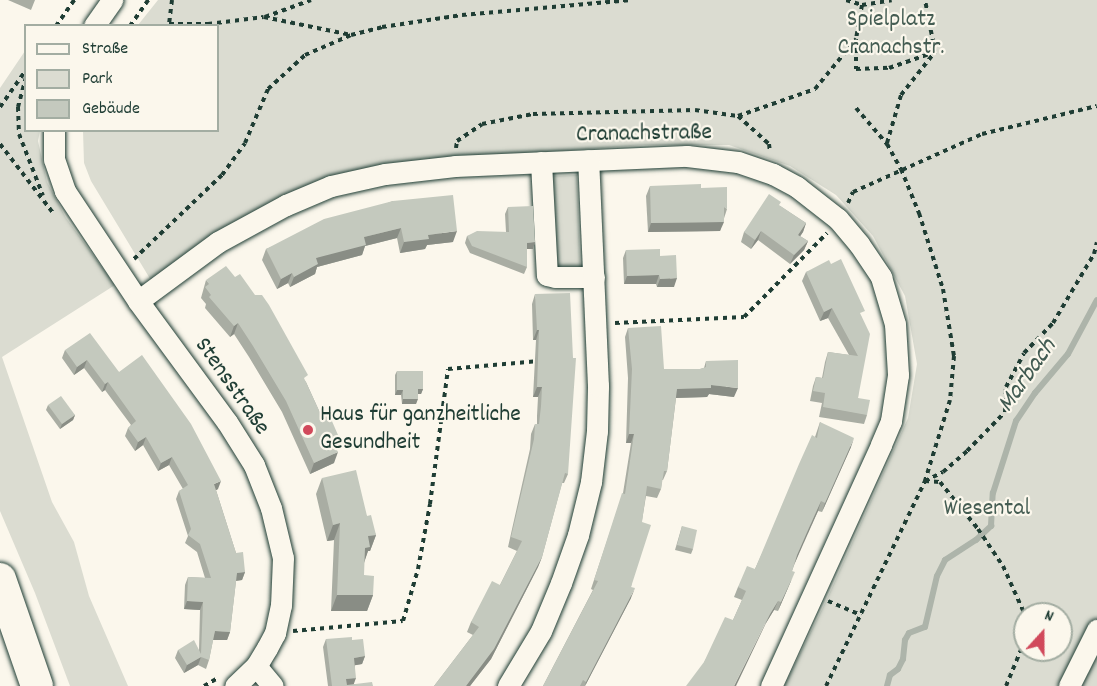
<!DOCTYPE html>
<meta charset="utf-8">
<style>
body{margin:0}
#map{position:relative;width:1097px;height:686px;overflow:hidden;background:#fbf7ec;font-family:Dekko,sans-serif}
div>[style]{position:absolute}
.green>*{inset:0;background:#dbdcd1}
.stream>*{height:6px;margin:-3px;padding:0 3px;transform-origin:3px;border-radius:3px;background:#adb4aa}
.path>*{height:4px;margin-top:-2px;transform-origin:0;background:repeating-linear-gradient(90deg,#1f3d34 0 4.5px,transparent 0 9px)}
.roads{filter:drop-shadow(0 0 2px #1f3d34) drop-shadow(0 0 2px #1f3d34)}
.minor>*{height:21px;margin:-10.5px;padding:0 10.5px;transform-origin:10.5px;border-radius:10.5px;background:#fbf7ec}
.highway>*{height:32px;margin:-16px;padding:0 16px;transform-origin:16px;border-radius:16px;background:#fbf7ec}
.wall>*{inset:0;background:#a9ada3}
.shaded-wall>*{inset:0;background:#898d85}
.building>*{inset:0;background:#c4c9be}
.dots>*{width:16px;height:16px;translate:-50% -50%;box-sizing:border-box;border:3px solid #fbf7ec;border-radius:50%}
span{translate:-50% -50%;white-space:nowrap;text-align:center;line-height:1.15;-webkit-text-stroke:4.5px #fbf7ec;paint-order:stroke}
.park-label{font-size:24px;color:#455d53}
.street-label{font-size:24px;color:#1f3d34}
.poi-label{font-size:24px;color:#1f3d34}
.left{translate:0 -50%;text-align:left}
.water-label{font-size:26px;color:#425b52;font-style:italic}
.legend{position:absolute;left:24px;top:24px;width:195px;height:108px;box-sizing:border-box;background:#fbf7ec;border:2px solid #a3ada2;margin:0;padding:8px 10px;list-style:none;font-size:18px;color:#1f3d34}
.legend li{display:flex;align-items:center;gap:12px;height:30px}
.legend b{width:30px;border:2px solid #a3ada2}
.north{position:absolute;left:1013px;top:602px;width:60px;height:60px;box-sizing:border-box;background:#fbf7ec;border:2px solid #a3ada2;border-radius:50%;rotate:21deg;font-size:16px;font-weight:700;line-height:24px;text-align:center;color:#1f3d34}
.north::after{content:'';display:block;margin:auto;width:21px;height:27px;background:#d1495b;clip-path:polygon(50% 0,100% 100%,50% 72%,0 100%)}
</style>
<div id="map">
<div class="green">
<i style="clip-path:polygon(evenodd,158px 0,1097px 0,1097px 686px,784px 686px,826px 601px,908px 418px,917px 364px,905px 296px,873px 236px,836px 195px,790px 166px,729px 145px,644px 145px,464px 158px,331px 176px,152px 282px,91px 181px,84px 163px,83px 131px,218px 130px,218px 26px,138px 25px,158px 0,1025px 614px,1061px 614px,1061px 650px,1025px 650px,1025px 614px)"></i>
<i style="clip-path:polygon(25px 51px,26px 130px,40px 131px,38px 141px,47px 182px,66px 218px,115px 285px,2px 357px,52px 502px,74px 542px,89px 596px,128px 686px,70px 686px,35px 593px,0 511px,0 88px)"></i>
<i style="clip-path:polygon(577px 175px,580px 267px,552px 268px,549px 176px)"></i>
</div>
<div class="stream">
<i style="left:887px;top:686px;width:11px;rotate:-75deg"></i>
<i style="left:890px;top:675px;width:10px;rotate:-37deg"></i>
<i style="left:898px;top:669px;width:11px;rotate:-63deg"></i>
<i style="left:903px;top:659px;width:19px;rotate:-84deg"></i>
<i style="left:905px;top:640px;width:8px;rotate:-60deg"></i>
<i style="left:909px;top:633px;width:17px;rotate:-21deg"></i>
<i style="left:925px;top:627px;width:52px;rotate:-76.8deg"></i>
<i style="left:937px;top:576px;width:18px;rotate:-63deg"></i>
<i style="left:945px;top:560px;width:37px;rotate:-33deg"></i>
<i style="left:976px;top:540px;width:21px;rotate:-43deg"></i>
<i style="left:991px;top:526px;width:33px;rotate:-87deg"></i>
<i style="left:993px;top:493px;width:76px;rotate:-72.3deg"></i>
<i style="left:1016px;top:421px;width:34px;rotate:-56deg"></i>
<i style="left:1035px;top:393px;width:51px;rotate:-49.8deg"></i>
<i style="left:1068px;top:354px;width:61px;rotate:-61.8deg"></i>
</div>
<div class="path">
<i style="left:172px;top:0;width:24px;rotate:97deg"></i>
<i style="left:169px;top:24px;width:39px"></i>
<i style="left:208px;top:24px;width:56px;rotate:-7.1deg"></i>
<i style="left:264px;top:17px;width:89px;rotate:11.7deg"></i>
<i style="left:846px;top:0;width:17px;rotate:17deg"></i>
<i style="left:862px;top:5px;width:30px;rotate:-9deg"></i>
<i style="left:862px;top:5px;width:35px;rotate:100deg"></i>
<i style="left:856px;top:39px;width:30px;rotate:90deg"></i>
<i style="left:856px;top:69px;width:33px;rotate:-2deg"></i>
<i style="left:889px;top:68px;width:49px;rotate:-19.2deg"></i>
<i style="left:265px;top:17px;width:49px;rotate:-20.3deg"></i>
<i style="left:56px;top:26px;width:32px;rotate:-55deg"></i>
<i style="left:130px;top:26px;width:32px;rotate:-55deg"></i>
<i style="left:26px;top:77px;width:31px;rotate:105deg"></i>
<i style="left:18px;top:107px;width:27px;rotate:88deg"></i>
<i style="left:19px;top:134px;width:66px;rotate:68.8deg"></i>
<i style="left:0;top:107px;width:45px;rotate:-54.9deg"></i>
<i style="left:856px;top:108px;width:48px;rotate:49.3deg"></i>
<i style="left:887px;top:144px;width:29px;rotate:61deg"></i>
<i style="left:901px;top:169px;width:48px;rotate:67.8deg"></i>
<i style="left:919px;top:213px;width:80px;rotate:72.5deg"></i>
<i style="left:943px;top:289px;width:68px;rotate:80.7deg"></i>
<i style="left:954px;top:356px;width:44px;rotate:95.2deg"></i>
<i style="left:950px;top:400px;width:85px;rotate:107.2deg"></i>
<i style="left:925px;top:481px;width:15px;rotate:4deg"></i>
<i style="left:940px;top:482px;width:60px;rotate:51deg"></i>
<i style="left:978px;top:529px;width:45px;rotate:56deg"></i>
<i style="left:1003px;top:566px;width:54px;rotate:65.8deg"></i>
<i style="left:738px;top:116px;width:42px;rotate:42.1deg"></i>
<i style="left:769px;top:144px;width:8px;rotate:83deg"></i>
<i style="left:887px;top:143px;width:50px;rotate:-73.7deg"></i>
<i style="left:901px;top:95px;width:55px;rotate:-51.7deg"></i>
<i style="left:935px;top:52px;width:53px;rotate:-100.9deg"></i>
<i style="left:0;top:144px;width:88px;rotate:52.4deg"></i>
<i style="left:456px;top:148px;width:7px;rotate:-82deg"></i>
<i style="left:457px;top:141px;width:30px;rotate:-34deg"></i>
<i style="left:482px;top:124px;width:52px;rotate:-11.1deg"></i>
<i style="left:533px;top:114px;width:162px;rotate:-1.4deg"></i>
<i style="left:695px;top:110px;width:43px;rotate:7.9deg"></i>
<i style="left:738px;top:116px;width:82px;rotate:-19.3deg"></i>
<i style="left:815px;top:89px;width:65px;rotate:-50.6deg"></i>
<i style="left:848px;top:203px;width:12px;rotate:-66deg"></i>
<i style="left:853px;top:192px;width:141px;rotate:-24.2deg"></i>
<i style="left:982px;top:134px;width:118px;rotate:-13.7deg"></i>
<i style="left:134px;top:259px;width:122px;rotate:-43.7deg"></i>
<i style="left:222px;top:175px;width:39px;rotate:-54deg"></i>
<i style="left:245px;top:143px;width:59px;rotate:-66.9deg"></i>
<i style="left:268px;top:89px;width:50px;rotate:-42.6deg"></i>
<i style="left:305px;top:55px;width:50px;rotate:-23.5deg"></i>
<i style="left:351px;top:35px;width:32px;rotate:-14deg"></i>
<i style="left:382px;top:27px;width:81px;rotate:-8.5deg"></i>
<i style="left:462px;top:15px;width:170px;rotate:-5.1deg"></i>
<i style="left:615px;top:323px;width:129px;rotate:-2.7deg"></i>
<i style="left:744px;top:317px;width:118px;rotate:-45.3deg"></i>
<i style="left:828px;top:601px;width:36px;rotate:23deg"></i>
<i style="left:293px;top:631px;width:110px;rotate:-5.2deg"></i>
<i style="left:403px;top:621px;width:54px;rotate:-73.9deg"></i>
<i style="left:418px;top:569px;width:66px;rotate:-79.5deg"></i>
<i style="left:430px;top:504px;width:136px;rotate:-82.4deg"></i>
<i style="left:448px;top:369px;width:91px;rotate:-5deg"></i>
<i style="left:204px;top:686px;width:16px;rotate:-30deg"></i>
<i style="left:826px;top:686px;width:228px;rotate:-64.2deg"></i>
<i style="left:925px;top:481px;width:20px;rotate:-27deg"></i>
<i style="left:943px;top:472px;width:32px;rotate:-41deg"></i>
<i style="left:967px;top:451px;width:54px;rotate:-45.7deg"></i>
<i style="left:1005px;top:412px;width:25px;rotate:-88deg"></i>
<i style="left:1006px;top:387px;width:38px;rotate:-62deg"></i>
<i style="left:1024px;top:353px;width:42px;rotate:-46deg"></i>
<i style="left:1053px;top:323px;width:80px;rotate:-59.3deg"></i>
<i style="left:1094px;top:254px;width:12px;rotate:-76deg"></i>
<i style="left:1006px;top:686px;width:50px;rotate:-67.6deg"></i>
</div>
<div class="roads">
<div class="minor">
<i style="left:94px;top:26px;width:32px;rotate:-55deg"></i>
<i style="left:54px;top:130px;width:29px;rotate:90deg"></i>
<i style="left:54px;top:159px;width:34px;rotate:71deg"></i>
<i style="left:65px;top:191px;width:132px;rotate:56.4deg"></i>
<i style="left:138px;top:301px;width:150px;rotate:53.7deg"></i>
<i style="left:227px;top:422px;width:51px;rotate:57.9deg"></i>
<i style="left:254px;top:465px;width:46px;rotate:68.4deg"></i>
<i style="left:271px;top:508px;width:51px;rotate:76.5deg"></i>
<i style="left:283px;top:558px;width:47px;rotate:92.4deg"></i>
<i style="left:281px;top:605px;width:29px;rotate:102deg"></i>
<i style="left:275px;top:633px;width:17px;rotate:118deg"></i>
<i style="left:267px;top:648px;width:21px;rotate:121deg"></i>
<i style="left:256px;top:666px;width:29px;rotate:136deg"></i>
<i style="left:541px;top:162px;width:113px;rotate:87deg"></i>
<i style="left:547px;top:275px;width:8px;rotate:14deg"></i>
<i style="left:555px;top:277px;width:39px"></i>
<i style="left:138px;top:301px;width:99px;rotate:-36.4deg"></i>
<i style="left:218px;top:242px;width:77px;rotate:-28.6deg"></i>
<i style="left:286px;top:205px;width:49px;rotate:-22.9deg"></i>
<i style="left:331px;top:186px;width:55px;rotate:-12.5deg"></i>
<i style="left:385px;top:174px;width:70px;rotate:-6.5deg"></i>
<i style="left:455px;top:166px;width:232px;rotate:-2.5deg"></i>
<i style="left:687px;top:156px;width:51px;rotate:6.7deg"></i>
<i style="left:738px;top:162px;width:37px;rotate:19deg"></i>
<i style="left:773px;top:174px;width:27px;rotate:28deg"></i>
<i style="left:797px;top:187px;width:52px;rotate:38deg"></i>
<i style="left:838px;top:219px;width:33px;rotate:50deg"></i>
<i style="left:859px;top:244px;width:40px;rotate:56deg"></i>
<i style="left:881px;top:277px;width:49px;rotate:73.4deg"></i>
<i style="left:895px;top:324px;width:51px;rotate:86.6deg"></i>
<i style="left:898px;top:375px;width:47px;rotate:98.7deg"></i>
<i style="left:891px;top:421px;width:26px;rotate:113deg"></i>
<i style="left:881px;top:445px;width:265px;rotate:114.5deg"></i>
<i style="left:256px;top:666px;width:26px;rotate:50deg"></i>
<i style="left:508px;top:686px;width:64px;rotate:-59deg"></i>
<i style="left:541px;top:631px;width:52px;rotate:-67.4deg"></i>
<i style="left:561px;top:583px;width:51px;rotate:-70.5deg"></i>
<i style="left:578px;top:535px;width:55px;rotate:-76.2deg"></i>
<i style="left:591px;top:482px;width:51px;rotate:-83.3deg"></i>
<i style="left:597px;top:431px;width:45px;rotate:-88.7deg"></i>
<i style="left:598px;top:386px;width:226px;rotate:-92.5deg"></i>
<i style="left:1069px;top:686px;width:63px;rotate:-63.4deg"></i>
</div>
<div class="highway">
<i style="left:0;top:579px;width:113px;rotate:70.9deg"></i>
</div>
</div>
<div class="wall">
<i style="clip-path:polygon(8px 0,35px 0,31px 10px)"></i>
<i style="clip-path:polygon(650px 186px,701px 188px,727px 209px,720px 231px,648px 232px,646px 196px)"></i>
<i style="clip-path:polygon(393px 201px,453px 242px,427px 245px,425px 249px,400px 253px,397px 238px,365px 246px,362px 255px,317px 267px,315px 274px,290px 287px,288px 283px,277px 289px,262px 260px,266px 249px)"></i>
<i style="clip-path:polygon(780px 206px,806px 223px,803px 232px,800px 236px,808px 241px,804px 250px,790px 264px,758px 240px,751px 249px,741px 242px,744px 232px)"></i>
<i style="clip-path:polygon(508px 207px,535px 242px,533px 249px,527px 249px,527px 267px,524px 274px,470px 253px,465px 243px,467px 236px,506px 232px,505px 214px)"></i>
<i style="clip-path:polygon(626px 250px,660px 256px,674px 287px,657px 287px,656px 284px,624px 284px,623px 258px)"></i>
<i style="clip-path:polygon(831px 264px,862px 318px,858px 398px,867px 415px,864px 424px,819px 417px,822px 403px,810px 401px,813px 386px,816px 377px,822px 378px,825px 362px,828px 352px,849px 355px,828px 318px,820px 321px,802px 281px,806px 272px)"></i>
<i style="clip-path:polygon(206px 280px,306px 382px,321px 415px,338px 435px,335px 445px,334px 463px,310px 474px,282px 412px,249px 357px,234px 334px,230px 337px,205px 308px,206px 304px,201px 298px)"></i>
<i style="clip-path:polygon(535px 294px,568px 474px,564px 483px,562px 483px,542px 557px,538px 567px,491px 659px,470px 686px,434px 686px,473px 635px,467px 632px,471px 622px,500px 585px,517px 551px,508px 547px,530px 449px,531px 434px,535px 424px,537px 424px,537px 416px,538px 397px,533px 397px,536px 340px,533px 340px,532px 304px)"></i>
<i style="clip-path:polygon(628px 328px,664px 369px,700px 369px,704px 368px,706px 361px,734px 397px,709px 394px,707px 397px,676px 398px,667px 471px,663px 480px,662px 480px,661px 489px,657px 498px,646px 496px,631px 587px,631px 598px,585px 686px,543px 686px,593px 590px,591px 589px,623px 493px,631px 443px,626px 443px,628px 378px,625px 337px)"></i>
<i style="clip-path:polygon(65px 350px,119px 372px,218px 489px,216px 490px,236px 553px,245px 572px,242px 580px,236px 581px,230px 632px,227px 640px,213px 640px,209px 660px,206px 669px,198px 665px,184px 673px,175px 658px,178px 650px,199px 650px,200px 610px,184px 609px,185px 585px,188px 577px,205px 578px,197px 552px,185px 543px,188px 536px,176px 499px,179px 491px,183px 489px,169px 465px,158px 471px,143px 445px,135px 451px,125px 436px,128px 428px,131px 425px,105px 390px,102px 392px,84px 368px,74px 375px,62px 358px)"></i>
<i style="clip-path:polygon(397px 371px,423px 389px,421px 394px,418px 394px,416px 404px,402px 404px,401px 395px,395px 395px,395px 375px)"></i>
<i style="clip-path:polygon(48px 405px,75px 415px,73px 420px,60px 429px,46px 410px)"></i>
<i style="clip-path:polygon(820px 422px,851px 447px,822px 512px,818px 511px,804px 541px,796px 560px,792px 571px,791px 581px,778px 611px,774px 610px,766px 623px,704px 662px,733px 620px,742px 600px,734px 597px,738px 587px,755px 569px,815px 437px)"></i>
<i style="clip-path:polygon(322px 478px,367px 516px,376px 535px,370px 551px,368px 551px,364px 562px,364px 575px,373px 595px,367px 611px,331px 611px,334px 540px,327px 541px,316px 494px)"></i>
<i style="clip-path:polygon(682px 526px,693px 549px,691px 554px,675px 550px)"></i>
<i style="clip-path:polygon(326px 639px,352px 640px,365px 656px,362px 664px,355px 665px,354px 684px,373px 686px,328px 686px,323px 647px)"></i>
</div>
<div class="shaded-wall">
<i style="clip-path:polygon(724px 222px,720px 231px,648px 232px,651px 223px)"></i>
<i style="clip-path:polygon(806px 223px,803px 232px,795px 244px,798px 235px)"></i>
<i style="clip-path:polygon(401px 228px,397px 238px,365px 246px,362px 255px,317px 267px,315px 274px,290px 287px,294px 277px,316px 258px,364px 237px)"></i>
<i style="clip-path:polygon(457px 231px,453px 242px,427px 245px,425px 249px,400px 253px,404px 242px,428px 235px)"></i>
<i style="clip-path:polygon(761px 231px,758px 240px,751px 249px,755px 240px)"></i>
<i style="clip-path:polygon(808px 241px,804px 250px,790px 264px,794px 255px)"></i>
<i style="clip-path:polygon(535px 242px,533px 249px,524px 249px,527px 243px)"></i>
<i style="clip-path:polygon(292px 273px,288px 283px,277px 289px,281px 279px)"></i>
<i style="clip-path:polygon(659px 275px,656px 284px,624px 284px,627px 276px)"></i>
<i style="clip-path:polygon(677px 278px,674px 287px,657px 287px,660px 279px)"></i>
<i style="clip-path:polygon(832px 308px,828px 318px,820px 321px,824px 312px)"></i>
<i style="clip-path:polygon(238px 323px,234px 334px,230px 337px,234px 326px)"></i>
<i style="clip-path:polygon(537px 330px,539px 330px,536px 340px,533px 340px)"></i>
<i style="clip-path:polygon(87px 360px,84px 368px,74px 375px,77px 367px)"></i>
<i style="clip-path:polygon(108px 382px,105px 390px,102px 392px,105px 384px)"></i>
<i style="clip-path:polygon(711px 385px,738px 388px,734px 397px,709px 394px,707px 397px,674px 398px,677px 389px)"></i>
<i style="clip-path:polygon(537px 387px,542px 387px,538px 397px,533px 397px)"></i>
<i style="clip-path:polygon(418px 389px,423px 389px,421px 394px,416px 394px)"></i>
<i style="clip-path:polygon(397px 390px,403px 390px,401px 395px,395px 395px)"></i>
<i style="clip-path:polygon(403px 399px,418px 399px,416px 404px,402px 404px)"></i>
<i style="clip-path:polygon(75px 415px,73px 420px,60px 429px,62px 424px)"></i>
<i style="clip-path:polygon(629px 434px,634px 434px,631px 443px,626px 443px)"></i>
<i style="clip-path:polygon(338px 435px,334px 446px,331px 438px)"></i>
<i style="clip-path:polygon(146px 437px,143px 445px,135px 451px,138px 442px)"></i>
<i style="clip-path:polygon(854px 438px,851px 447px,822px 512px,825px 503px)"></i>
<i style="clip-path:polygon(338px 452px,334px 463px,310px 474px,314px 463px)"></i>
<i style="clip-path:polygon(172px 457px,169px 465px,158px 471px,161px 463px)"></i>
<i style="clip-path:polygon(221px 481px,218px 489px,211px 493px,214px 484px)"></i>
<i style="clip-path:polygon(821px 501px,818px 511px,794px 565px,797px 555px)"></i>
<i style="clip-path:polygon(340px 523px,334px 540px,327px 541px,333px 525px)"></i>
<i style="clip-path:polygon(376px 535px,370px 551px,368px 551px,364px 563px,359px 564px,368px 536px)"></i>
<i style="clip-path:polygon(542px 557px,538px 567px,491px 659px,470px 686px,466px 686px)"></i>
<i style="clip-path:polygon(245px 572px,242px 580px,234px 581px,237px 573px)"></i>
<i style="clip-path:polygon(795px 572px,791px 581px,778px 611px,781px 602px)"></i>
<i style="clip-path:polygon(635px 588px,631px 598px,585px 686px,586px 682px)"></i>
<i style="clip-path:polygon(337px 595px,373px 595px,367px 611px,331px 611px)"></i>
<i style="clip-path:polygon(187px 601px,203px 602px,200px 610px,184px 609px)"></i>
<i style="clip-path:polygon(778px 601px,774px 610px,766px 623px,736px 686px,734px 686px,770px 614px)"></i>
<i style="clip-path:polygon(215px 631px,230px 632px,227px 640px,212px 640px)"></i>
<i style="clip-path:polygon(365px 656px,362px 664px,351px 666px,354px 658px)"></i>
<i style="clip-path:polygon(201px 657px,198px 665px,184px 673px,187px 665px)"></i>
<i style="clip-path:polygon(356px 678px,353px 686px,344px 686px,346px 679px)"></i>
</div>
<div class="building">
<i style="clip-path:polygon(701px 184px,701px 188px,727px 187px,727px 209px,724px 207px,724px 222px,651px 223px,650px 186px)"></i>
<i style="clip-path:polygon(769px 194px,781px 202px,779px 205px,806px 223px,798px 235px,808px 241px,794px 255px,761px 231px,755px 240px,744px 232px)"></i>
<i style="clip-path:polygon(453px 195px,457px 231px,428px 235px,429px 239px,404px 242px,401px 228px,364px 237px,366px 245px,316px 258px,318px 264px,294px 277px,292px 273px,281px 279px,266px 249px,324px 219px,393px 201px)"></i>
<i style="clip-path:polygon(533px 206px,535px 242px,527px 243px,527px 267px,472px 246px,467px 236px,477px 231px,509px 232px,508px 207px)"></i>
<i style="clip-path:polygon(660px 249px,660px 256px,676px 255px,677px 278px,660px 279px,659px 275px,627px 276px,626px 250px)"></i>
<i style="clip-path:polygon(841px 259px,865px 311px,860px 313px,870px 334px,858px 398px,870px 400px,867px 415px,823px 407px,825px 393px,813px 391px,816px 377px,823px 378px,828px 352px,858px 356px,832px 308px,824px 312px,806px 272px,829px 260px,831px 264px)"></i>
<i style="clip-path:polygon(226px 266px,235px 277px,240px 274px,255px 295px,262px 295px,269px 305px,308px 375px,304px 378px,321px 415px,328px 412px,338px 435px,331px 438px,338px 452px,314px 463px,286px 401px,253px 346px,238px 323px,234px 326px,209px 297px,211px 295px,205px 287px,209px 284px,206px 280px)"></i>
<i style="clip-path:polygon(570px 293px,573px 358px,576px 358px,568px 474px,565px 473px,542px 557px,494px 649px,466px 686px,434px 686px,479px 627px,471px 622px,492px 581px,500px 585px,522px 541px,511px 537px,534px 439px,535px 424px,539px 424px,541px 406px,542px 387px,537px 387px,539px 330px,537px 330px,535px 294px)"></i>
<i style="clip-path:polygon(661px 326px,664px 369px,700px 369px,706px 367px,706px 361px,738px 360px,738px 388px,711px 385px,711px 388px,677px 389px,667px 471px,664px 471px,661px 489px,647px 486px,642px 522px,651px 525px,631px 587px,635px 588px,586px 682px,583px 680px,580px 686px,543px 686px,598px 581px,594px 580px,622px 493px,625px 494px,634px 434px,629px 434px,632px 369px,628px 328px)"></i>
<i style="clip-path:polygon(90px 333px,119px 372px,142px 355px,191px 424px,221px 481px,214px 484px,236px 553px,243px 552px,245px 572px,237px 573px,230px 632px,215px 631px,209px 660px,201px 657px,187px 665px,178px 650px,194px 640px,201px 654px,203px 602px,187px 601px,188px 577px,211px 578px,200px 544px,188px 535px,191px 529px,179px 491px,188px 485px,172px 457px,161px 463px,146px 437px,138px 442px,128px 428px,136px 421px,108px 382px,105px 384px,87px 360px,77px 367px,65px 350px)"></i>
<i style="clip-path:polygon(397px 371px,423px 371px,423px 389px,418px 389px,418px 399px,403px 399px,403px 390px,397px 390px)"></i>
<i style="clip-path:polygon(61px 396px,75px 415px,62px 424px,48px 405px)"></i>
<i style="clip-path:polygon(820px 422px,854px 438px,825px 503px,821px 501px,807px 532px,797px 555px,792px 571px,795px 572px,781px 602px,778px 601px,770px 614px,734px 686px,686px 686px,704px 662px,725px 617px,733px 620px,746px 591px,738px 587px,747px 566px,755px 569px,799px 464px,812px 435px,817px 438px)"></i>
<i style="clip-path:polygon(356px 470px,367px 516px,371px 515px,376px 535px,368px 536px,370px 547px,365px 548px,364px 575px,374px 576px,373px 595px,337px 595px,340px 523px,333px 525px,322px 478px)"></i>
<i style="clip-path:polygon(682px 526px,697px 530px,693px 549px,677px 545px)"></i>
<i style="clip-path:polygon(352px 637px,352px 640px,363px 639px,365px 656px,354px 658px,356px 678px,346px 679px,347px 685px,372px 682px,373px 686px,332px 686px,326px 639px)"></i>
</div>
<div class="dots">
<i style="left:308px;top:430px;background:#d1495b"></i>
</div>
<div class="park-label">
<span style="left:891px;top:35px">Spielplatz<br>Cranachstr.</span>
<span style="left:987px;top:510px">Wiesental</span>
</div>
<div class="street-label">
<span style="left:644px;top:135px;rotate:-1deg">Cranachstraße</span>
<span style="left:231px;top:387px;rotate:55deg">Stensstraße</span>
</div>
<div class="poi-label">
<span class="left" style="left:320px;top:430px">Haus für ganzheitliche<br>Gesundheit</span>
</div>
<div class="water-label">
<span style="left:1028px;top:376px;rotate:-55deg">Marbach</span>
</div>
<ul class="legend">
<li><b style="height:8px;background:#fbf7ec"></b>Straße</li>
<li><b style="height:16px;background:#dbdcd1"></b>Park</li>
<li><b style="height:16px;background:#c4c9be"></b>Gebäude</li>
</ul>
<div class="north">N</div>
</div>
